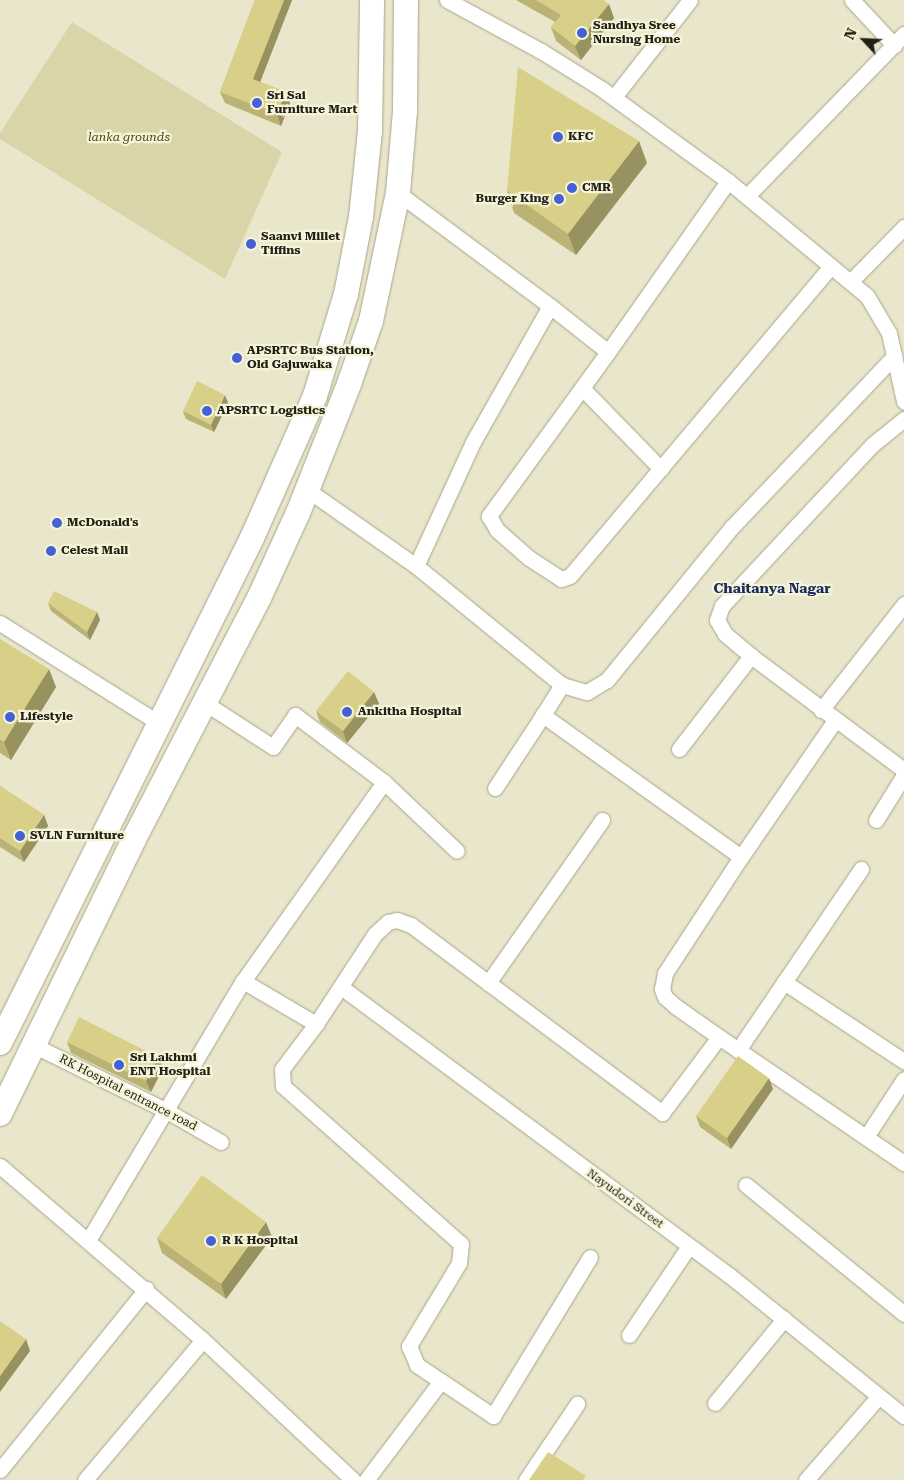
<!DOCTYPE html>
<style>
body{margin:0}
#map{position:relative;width:904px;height:1480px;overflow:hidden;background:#e9e6cb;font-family:"Roboto Serif",serif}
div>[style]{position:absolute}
.green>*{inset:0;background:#d9d5a8}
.roads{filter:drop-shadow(0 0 1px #a7a48a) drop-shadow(0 0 1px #a7a48a)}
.minor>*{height:15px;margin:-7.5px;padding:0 7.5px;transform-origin:7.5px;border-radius:7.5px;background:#fff}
.primary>*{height:24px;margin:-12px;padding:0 12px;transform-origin:12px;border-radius:12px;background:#fff}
.wall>*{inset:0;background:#bab375}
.shaded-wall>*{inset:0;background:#97925f}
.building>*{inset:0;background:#d8d088}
.dots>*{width:14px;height:14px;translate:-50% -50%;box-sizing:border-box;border:2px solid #f6f4d8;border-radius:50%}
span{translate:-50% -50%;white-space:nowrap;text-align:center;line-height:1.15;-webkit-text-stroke:4.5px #f6f4d8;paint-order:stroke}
.poi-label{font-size:12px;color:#222117;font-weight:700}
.left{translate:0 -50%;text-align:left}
.right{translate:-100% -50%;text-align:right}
.park-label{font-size:12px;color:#4c450d;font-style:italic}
.street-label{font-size:12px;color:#222117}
.neighbourhood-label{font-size:14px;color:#1c2a62;font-weight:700}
.north{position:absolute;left:839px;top:15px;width:50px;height:50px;-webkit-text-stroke:4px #f6f4d8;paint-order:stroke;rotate:295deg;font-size:14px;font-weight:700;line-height:20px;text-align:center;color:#222117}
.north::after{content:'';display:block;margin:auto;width:18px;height:22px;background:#222117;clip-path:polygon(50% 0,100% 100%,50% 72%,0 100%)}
</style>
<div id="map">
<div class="green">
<i style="clip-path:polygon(72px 22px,282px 152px,225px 279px,0 139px,0 133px)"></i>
</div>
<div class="roads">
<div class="minor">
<i style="left:852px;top:0;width:62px;rotate:47deg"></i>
<i style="left:614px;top:97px;width:123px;rotate:-51.9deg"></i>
<i style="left:728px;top:181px;width:180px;rotate:39.6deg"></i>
<i style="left:867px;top:296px;width:43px;rotate:59.3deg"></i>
<i style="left:889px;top:333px;width:70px;rotate:77.6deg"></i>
<i style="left:398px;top:193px;width:189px;rotate:36.6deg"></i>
<i style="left:747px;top:196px;width:226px;rotate:-45.9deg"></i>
<i style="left:851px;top:281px;width:76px;rotate:-45.5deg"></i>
<i style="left:608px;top:352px;width:203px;rotate:126deg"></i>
<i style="left:489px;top:516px;width:16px;rotate:60deg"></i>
<i style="left:497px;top:530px;width:43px;rotate:41.2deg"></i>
<i style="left:529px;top:558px;width:38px;rotate:33deg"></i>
<i style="left:561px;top:579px;width:9px;rotate:-18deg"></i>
<i style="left:570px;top:576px;width:405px;rotate:-49.9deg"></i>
<i style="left:582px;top:388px;width:113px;rotate:45.7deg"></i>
<i style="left:904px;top:419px;width:41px;rotate:140.9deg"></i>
<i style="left:872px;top:445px;width:220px;rotate:133deg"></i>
<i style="left:722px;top:606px;width:15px;rotate:110deg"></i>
<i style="left:717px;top:620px;width:16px;rotate:60deg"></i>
<i style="left:725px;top:634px;width:34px;rotate:40deg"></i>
<i style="left:751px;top:656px;width:191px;rotate:36.7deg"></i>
<i style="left:306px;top:489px;width:134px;rotate:35deg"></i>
<i style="left:0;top:623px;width:188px;rotate:32.2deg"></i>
<i style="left:562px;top:685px;width:26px;rotate:16deg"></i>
<i style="left:587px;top:692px;width:23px;rotate:-31deg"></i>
<i style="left:607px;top:680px;width:198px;rotate:-50.8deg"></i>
<i style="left:732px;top:527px;width:236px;rotate:-46.5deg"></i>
<i style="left:205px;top:703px;width:81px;rotate:32.9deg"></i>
<i style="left:273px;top:747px;width:39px;rotate:-55deg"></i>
<i style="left:295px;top:715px;width:111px;rotate:37deg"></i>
<i style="left:384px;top:782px;width:244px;rotate:125.3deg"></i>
<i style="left:243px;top:981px;width:85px;rotate:30.5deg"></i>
<i style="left:316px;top:1024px;width:56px;rotate:127.1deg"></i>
<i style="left:282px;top:1069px;width:17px;rotate:87deg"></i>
<i style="left:283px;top:1086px;width:238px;rotate:41.6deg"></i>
<i style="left:461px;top:1244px;width:19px;rotate:96deg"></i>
<i style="left:459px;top:1263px;width:97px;rotate:121.1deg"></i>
<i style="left:409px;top:1346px;width:21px;rotate:67deg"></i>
<i style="left:417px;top:1365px;width:29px;rotate:34deg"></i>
<i style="left:441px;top:1381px;width:124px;rotate:127.1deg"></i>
<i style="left:821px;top:710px;width:135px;rotate:-51.9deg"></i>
<i style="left:679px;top:749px;width:118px;rotate:-52.3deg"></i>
<i style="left:384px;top:782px;width:100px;rotate:43.4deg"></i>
<i style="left:495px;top:788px;width:87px;rotate:-56.7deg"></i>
<i style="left:876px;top:820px;width:53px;rotate:-58.1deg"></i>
<i style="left:741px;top:857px;width:166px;rotate:-55.5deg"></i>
<i style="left:784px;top:982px;width:144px;rotate:33.4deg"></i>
<i style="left:488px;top:983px;width:199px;rotate:-55deg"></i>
<i style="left:341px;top:987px;width:483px;rotate:36.6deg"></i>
<i style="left:729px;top:1275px;width:225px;rotate:38.9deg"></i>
<i style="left:316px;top:1024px;width:108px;rotate:-56.8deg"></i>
<i style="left:375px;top:934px;width:18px;rotate:-43deg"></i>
<i style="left:388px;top:922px;width:9px;rotate:-13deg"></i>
<i style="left:397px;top:920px;width:15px;rotate:20deg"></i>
<i style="left:411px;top:925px;width:314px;rotate:36.8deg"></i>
<i style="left:662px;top:1113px;width:95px;rotate:-53.1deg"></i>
<i style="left:719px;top:1037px;width:54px;rotate:-144.8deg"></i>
<i style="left:675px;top:1006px;width:13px;rotate:-138deg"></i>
<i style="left:665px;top:997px;width:9px;rotate:-111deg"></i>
<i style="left:662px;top:989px;width:16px;rotate:-79deg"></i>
<i style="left:665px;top:973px;width:139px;rotate:-56.8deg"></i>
<i style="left:741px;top:857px;width:244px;rotate:-144.4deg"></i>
<i style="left:543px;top:715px;width:36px;rotate:-58deg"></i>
<i style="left:562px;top:685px;width:188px;rotate:-140.8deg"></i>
<i style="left:416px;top:566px;width:136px;rotate:-65.3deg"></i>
<i style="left:473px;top:442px;width:156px;rotate:-60.5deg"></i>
<i style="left:550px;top:306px;width:74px;rotate:38.4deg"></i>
<i style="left:608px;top:352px;width:209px;rotate:-54.9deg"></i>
<i style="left:728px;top:181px;width:156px;rotate:-143.9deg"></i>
<i style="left:602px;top:89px;width:72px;rotate:-148.1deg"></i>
<i style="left:541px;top:51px;width:107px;rotate:-151.5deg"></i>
<i style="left:719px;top:1037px;width:224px;rotate:34.3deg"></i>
<i style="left:33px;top:1045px;width:149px;rotate:26.2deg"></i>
<i style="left:167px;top:1111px;width:62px;rotate:29.9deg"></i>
<i style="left:738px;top:1050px;width:219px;rotate:-55.8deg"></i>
<i style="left:866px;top:1137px;width:69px;rotate:-56.8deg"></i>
<i style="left:0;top:1166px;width:267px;rotate:40.6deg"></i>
<i style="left:746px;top:1185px;width:204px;rotate:39.2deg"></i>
<i style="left:89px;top:1239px;width:300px;rotate:-59.2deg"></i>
<i style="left:629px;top:1335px;width:107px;rotate:-56deg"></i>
<i style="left:441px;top:1381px;width:63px;rotate:33.9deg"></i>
<i style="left:493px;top:1416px;width:186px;rotate:-58.6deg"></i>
<i style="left:715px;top:1403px;width:109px;rotate:-50.6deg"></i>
<i style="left:0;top:1470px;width:233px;rotate:-51.1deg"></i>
<i style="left:85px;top:1480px;width:183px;rotate:-49.9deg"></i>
<i style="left:203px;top:1340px;width:205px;rotate:43deg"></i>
<i style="left:526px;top:1480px;width:92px;rotate:-56.1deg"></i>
<i style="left:806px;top:1480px;width:111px;rotate:-49deg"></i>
</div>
<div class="primary">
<i style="left:0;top:1043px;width:564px;rotate:-63.48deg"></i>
<i style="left:252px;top:538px;width:155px;rotate:-66.1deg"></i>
<i style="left:315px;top:396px;width:107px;rotate:-73.1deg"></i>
<i style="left:346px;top:294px;width:78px;rotate:-79deg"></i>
<i style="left:361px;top:217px;width:86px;rotate:-84deg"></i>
<i style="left:370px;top:131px;width:131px;rotate:-89.1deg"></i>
<i style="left:0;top:1114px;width:306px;rotate:-64deg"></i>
<i style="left:134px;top:839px;width:271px;rotate:-62.6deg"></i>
<i style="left:259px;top:598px;width:94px;rotate:-65.4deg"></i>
<i style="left:298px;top:513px;width:139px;rotate:-68.4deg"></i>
<i style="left:349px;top:384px;width:67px;rotate:-70.8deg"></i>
<i style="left:371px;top:321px;width:131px;rotate:-78.1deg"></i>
<i style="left:398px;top:193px;width:81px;rotate:-85.1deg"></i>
<i style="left:405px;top:112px;width:112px;rotate:-89.5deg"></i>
</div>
</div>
<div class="wall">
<i style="clip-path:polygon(255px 0,292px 0,260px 82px,286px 92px,290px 103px,281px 126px,225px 103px,220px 92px)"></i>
<i style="clip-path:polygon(516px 0,603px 0,614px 18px,581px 60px,556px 41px,551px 27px,555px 22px)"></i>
<i style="clip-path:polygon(647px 163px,576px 255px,514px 213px,507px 191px)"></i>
<i style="clip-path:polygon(228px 403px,214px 432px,186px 419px,183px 411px)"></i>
<i style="clip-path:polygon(48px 603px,97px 612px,100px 620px,90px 640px,51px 611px)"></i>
<i style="clip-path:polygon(0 639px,56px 687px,11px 760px,0 753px)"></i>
<i style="clip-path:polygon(374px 692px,379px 704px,347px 743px,320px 722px,316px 711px)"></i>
<i style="clip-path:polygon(0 786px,44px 815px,48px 826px,24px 862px,0 847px)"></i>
<i style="clip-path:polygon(67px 1042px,158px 1057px,163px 1068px,151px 1092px,71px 1053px)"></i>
<i style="clip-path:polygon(773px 1089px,731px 1149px,700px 1127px,696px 1116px)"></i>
<i style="clip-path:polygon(272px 1237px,226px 1299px,162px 1253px,157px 1238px)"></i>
</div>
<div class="shaded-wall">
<i style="clip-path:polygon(284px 0,292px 0,257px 90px,253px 79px)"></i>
<i style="clip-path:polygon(609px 4px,614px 18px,581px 60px,575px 46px)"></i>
<i style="clip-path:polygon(286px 92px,290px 103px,281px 126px,277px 114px)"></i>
<i style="clip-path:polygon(639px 141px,647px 163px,576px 255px,568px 234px)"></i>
<i style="clip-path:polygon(225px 395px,228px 403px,214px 432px,211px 425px)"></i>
<i style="clip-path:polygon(97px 612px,100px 620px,90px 640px,87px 632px)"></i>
<i style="clip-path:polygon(49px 669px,56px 687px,11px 760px,4px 742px)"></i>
<i style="clip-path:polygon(374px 692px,379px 704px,347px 743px,343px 731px)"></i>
<i style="clip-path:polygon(44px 815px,48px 826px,24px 862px,20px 851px)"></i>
<i style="clip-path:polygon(158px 1057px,163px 1068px,151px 1092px,146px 1081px)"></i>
<i style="clip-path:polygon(769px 1078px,773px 1089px,731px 1149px,727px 1138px)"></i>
<i style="clip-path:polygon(266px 1222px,272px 1237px,226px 1299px,221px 1284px)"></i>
<i style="clip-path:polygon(26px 1339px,30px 1351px,0 1392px,0 1376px)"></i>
</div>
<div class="building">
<i style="clip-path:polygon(255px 0,284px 0,253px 79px,286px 92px,277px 114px,220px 92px)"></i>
<i style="clip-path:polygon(536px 0,603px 0,609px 4px,575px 46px,551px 27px,561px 15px)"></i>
<i style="clip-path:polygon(518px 67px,639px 141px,568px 234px,507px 191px)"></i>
<i style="clip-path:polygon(197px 381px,225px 395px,211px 425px,183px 411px)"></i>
<i style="clip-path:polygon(54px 591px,97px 612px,87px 632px,48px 603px)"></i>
<i style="clip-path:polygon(0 639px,49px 669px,4px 742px,0 739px)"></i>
<i style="clip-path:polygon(348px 671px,374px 692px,343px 731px,316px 711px)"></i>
<i style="clip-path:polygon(0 786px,44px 815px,20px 851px,0 838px)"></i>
<i style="clip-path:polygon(79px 1017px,158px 1057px,146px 1081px,67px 1042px)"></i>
<i style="clip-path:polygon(738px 1056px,769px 1078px,727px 1138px,696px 1116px)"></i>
<i style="clip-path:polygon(202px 1175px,266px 1222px,221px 1284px,157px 1238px)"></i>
<i style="clip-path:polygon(0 1321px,26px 1339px,0 1376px)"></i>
<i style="clip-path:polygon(548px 1452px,586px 1476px,583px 1480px,529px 1480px)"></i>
</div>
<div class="dots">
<i style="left:582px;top:33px;background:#4361d4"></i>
<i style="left:257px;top:103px;background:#4361d4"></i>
<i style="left:558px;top:137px;background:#4361d4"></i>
<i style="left:572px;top:188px;background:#4361d4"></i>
<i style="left:559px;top:199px;background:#4361d4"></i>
<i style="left:251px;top:244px;background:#4361d4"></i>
<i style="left:237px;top:358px;background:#4361d4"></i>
<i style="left:207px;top:411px;background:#4361d4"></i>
<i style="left:57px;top:523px;background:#4361d4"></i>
<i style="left:51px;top:551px;background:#4361d4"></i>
<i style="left:347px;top:712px;background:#4361d4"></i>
<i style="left:10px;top:717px;background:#4361d4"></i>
<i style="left:20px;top:836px;background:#4361d4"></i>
<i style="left:119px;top:1065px;background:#4361d4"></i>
<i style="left:211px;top:1241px;background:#4361d4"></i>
</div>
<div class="poi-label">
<span class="left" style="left:593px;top:33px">Sandhya Sree<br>Nursing Home</span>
<span class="left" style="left:267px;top:103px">Sri Sai<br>Furniture Mart</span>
<span class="left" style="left:568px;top:137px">KFC</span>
<span class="left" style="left:582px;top:188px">CMR</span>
<span class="right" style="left:549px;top:199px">Burger King</span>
<span class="left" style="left:261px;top:244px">Saanvi Millet<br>Tiffins</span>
<span class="left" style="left:247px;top:358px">APSRTC Bus Station,<br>Old Gajuwaka</span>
<span class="left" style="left:217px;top:411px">APSRTC Logistics</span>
<span class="left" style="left:67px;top:523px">McDonald's</span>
<span class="left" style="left:61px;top:551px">Celest Mall</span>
<span class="left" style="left:358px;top:712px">Ankitha Hospital</span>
<span class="left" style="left:20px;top:717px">Lifestyle</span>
<span class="left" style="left:30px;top:836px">SVLN Furniture</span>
<span class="left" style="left:130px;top:1065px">Sri Lakhmi<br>ENT Hospital</span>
<span class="left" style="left:222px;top:1241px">R K Hospital</span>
</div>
<div class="park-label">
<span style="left:129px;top:138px">lanka grounds</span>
</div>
<div class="street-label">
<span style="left:128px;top:1093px;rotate:27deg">RK Hospital entrance road</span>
<span style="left:625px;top:1199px;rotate:36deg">Nayudori Street</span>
</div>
<div class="neighbourhood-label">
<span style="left:772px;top:588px">Chaitanya Nagar</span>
</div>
<div class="north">N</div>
</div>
